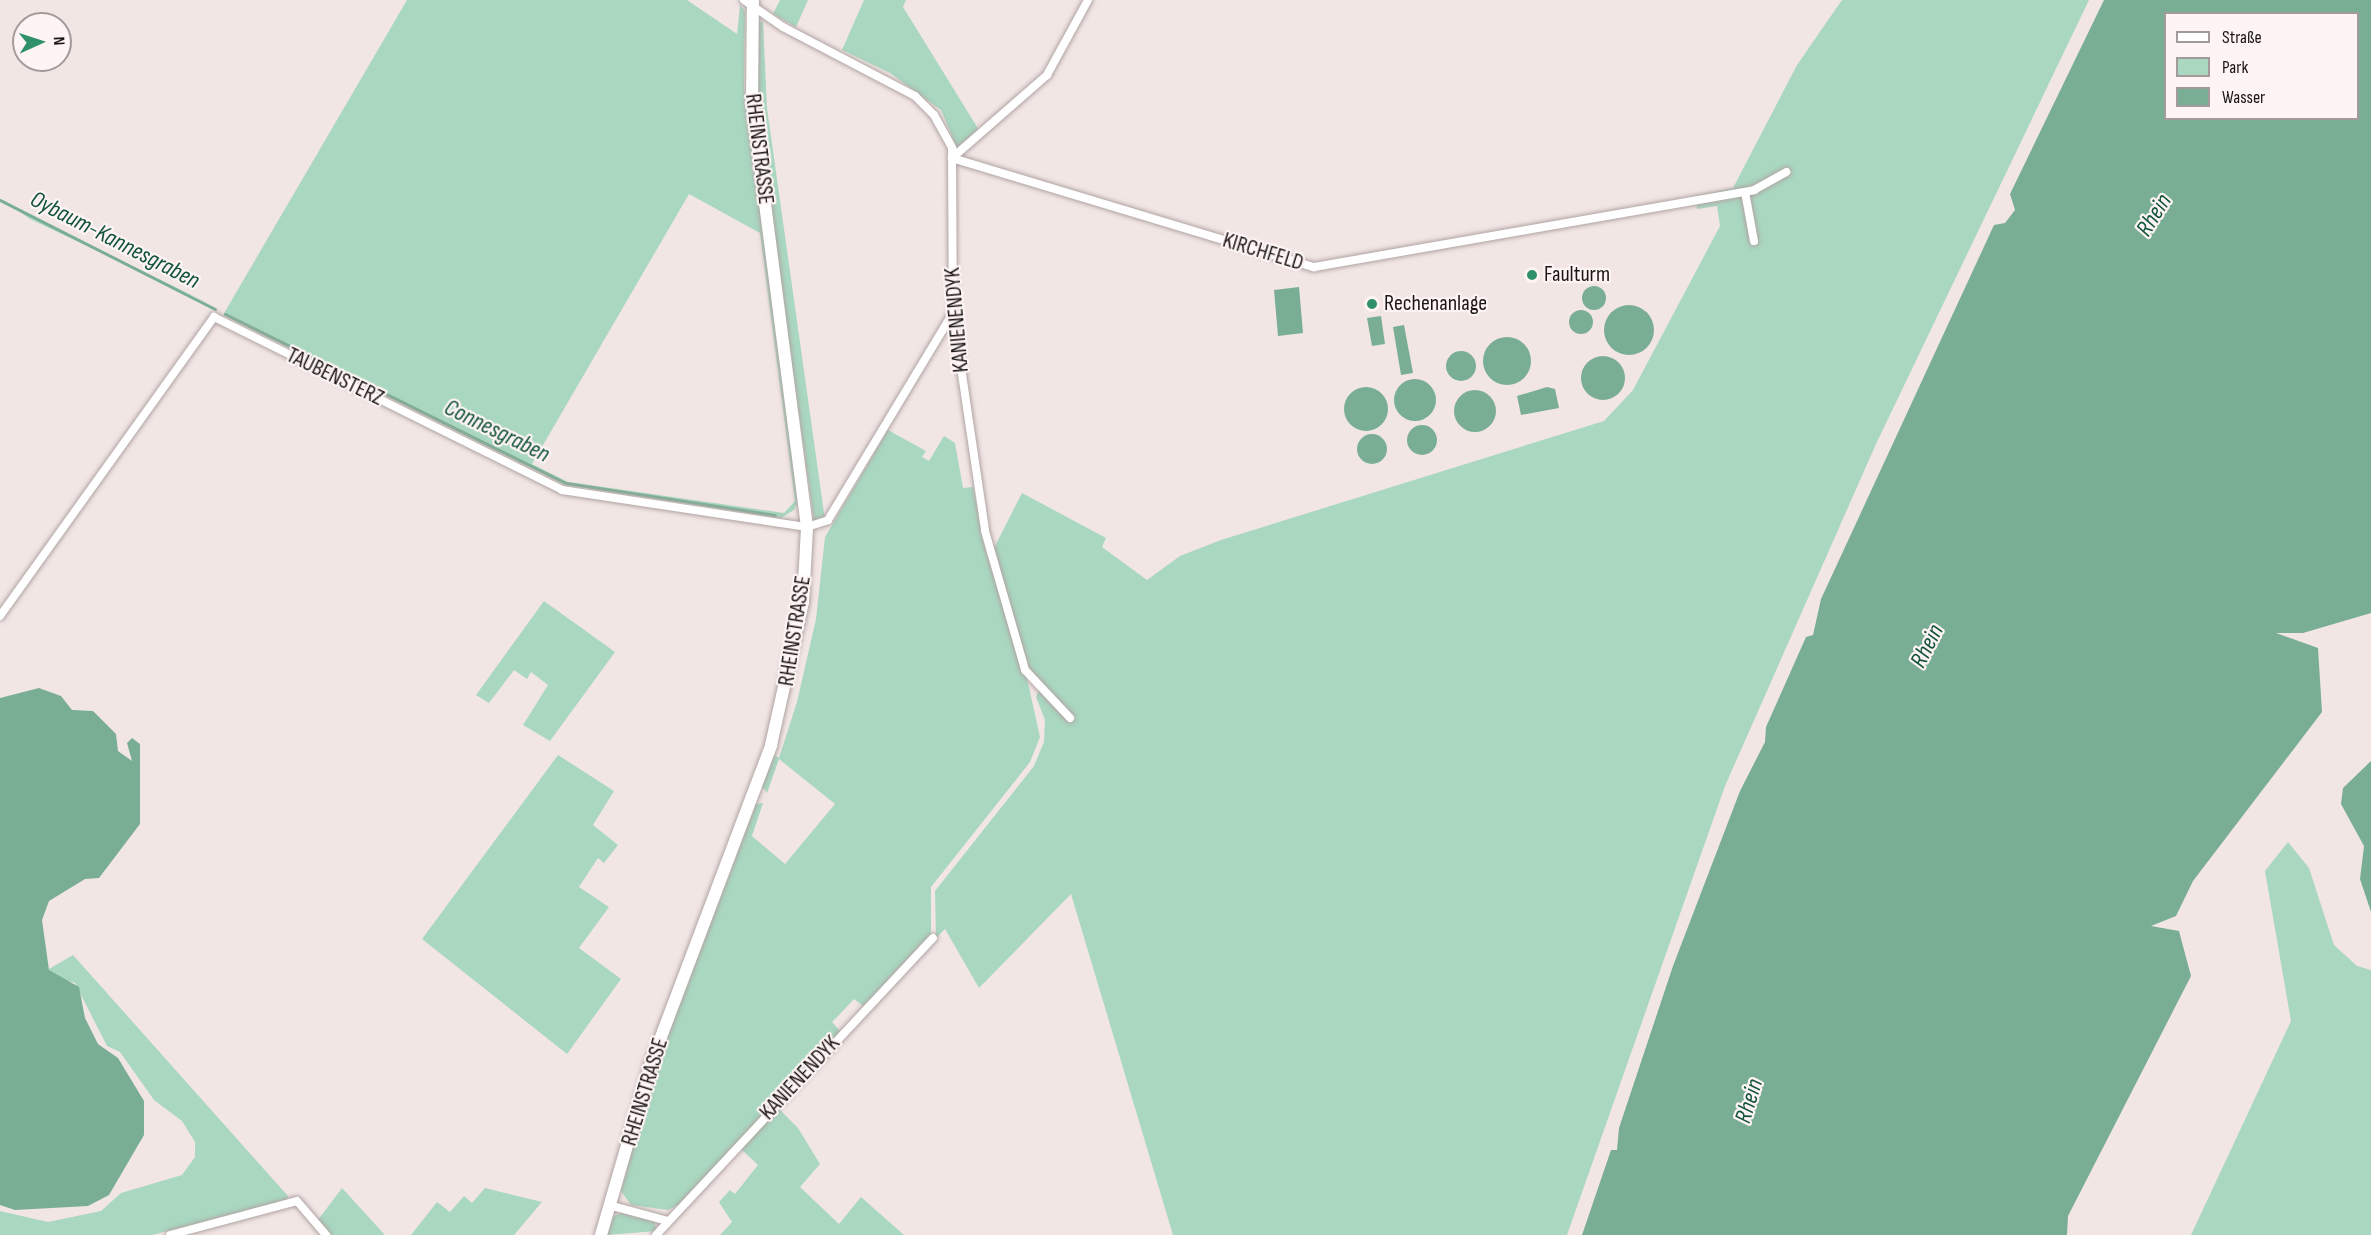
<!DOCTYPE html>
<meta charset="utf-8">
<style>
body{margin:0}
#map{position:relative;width:2371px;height:1235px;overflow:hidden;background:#f2e6e5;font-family:"Sofia Sans Condensed",sans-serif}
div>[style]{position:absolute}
.green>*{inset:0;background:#a9d7c0}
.water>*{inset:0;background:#7aae94}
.round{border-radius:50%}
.stream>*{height:3px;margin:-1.5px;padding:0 1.5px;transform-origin:1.5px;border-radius:1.5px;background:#7aae94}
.roads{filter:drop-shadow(0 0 2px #b0a4a3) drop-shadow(0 0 2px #b0a4a3)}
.street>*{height:8px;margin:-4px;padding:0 4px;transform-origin:4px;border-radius:4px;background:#fff}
.secondary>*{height:12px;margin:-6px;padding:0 6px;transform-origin:6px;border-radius:6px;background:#fff}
.dots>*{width:16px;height:16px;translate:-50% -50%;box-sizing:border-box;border:3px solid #fef4f3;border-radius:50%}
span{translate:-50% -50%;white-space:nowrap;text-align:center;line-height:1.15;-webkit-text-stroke:4.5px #fef4f3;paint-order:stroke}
.street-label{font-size:22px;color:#1a1616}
.poi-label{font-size:22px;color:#1a1616}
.left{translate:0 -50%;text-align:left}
.water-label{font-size:24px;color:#12543b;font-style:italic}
.legend{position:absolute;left:2164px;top:12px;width:195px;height:108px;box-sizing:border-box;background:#fef4f3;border:2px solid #a39b9b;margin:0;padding:8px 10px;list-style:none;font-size:18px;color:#1a1616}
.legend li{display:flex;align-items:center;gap:12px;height:30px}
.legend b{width:30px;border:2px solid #a39b9b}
.north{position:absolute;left:12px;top:12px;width:60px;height:60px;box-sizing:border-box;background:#fef4f3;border:2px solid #a39b9b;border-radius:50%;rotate:87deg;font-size:16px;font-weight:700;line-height:24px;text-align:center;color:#1a1616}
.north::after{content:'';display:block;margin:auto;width:21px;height:27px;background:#2f9069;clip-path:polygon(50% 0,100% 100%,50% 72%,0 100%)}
</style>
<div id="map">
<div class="green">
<i style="clip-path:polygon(evenodd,407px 0,687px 0,737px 34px,740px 5px,745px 11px,744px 88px,792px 429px,798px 502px,794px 510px,781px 518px,566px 485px,223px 315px,407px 0,689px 194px,760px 233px,795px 501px,784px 513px,568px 482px,532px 464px,689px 194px)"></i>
<i style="clip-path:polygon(780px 0,808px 0,796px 27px,773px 14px)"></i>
<i style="clip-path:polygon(864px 0,906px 0,903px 7px,979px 130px,957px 148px,941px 110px,890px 73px,842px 50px)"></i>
<i style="clip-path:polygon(1842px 0,2089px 0,1876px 444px,1725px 786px,1567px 1235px,1173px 1235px,1071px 894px,979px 988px,945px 929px,936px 938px,935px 891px,1034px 766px,1044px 742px,1045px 720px,1036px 697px,1042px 683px,1027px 665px,993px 550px,1022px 493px,1106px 538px,1102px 547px,1147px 580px,1180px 556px,1221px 540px,1604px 421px,1633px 390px,1720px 226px,1717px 206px,1697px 209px,1695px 196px,1733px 188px,1797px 65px)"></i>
<i style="clip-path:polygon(757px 21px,763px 22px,767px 108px,825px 520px,814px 521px,756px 109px)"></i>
<i style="clip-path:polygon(0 198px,32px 217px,218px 308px,30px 219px)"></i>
<i style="clip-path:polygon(888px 430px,926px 451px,922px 457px,929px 461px,944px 436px,955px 443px,963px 488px,973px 487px,986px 552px,1026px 674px,1040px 737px,1030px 762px,931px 887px,931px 937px,863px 1006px,854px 999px,841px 1013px,832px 1022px,840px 1031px,684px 1202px,668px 1210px,631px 1205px,621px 1191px,652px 1078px,756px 804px,763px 803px,752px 836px,785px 864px,835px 804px,779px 759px,767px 793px,762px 786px,772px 754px,779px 758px,797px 702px,816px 619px,825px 537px)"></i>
<i style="clip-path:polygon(544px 601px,615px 652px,550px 741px,523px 725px,548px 685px,531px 672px,527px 679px,514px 670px,489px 703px,476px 695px)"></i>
<i style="clip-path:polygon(558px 755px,614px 791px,593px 825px,618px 845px,604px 863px,598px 858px,579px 887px,609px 907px,579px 948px,621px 979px,567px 1054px,422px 939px)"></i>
<i style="clip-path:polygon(2288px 842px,2309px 868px,2334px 945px,2357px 966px,2371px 970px,2371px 1235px,2191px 1235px,2291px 1021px,2265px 871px)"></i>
<i style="clip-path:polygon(73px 955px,288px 1196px,287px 1200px,152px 1235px,0 1235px,0 1211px,48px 1222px,101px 1211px,121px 1193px,182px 1175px,195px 1157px,195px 1142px,182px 1121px,154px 1100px,120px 1052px,107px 1046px,75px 983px,52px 976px,49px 969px)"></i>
<i style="clip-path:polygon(777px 1107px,798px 1128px,820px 1164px,800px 1187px,839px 1224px,861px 1197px,904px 1235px,720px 1235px,732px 1222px,719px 1202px,730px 1190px,735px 1194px,758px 1165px,739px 1147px)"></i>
<i style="clip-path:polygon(342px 1188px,385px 1235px,331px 1235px,318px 1220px)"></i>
<i style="clip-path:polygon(485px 1188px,542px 1202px,514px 1235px,411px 1235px,437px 1202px,450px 1212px,464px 1196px,472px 1203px)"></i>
<i style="clip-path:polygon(621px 1213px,654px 1221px,657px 1231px,606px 1235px,612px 1217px)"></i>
</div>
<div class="water">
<i style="clip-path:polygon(evenodd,2104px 0,2371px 0,2371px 613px,2303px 633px,2276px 633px,2318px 648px,2322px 712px,2193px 881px,2176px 916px,2151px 926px,2179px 931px,2191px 976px,2068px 1216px,2067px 1235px,1582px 1235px,1611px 1150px,1617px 1150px,1619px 1128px,1673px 966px,1740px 791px,1765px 742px,1766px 727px,1806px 637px,1813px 635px,1821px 599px,1994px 225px,2005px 223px,2015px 210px,2010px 194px,2104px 0,2166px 14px,2358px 14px,2358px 118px,2166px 118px,2166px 14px)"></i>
<i class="round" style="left:1582px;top:286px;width:24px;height:24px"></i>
<i style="clip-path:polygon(1299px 287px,1303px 333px,1278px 336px,1274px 290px)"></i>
<i class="round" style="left:1604px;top:305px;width:50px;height:50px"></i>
<i class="round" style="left:1569px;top:310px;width:24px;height:24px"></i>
<i style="clip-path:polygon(1381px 316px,1385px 344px,1372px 346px,1367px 318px)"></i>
<i style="clip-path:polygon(1404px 325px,1413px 373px,1401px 375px,1393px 327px)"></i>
<i class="round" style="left:1483px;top:337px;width:48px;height:48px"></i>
<i class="round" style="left:1446px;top:351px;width:30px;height:30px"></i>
<i class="round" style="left:1581px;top:356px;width:44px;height:44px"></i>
<i class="round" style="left:1394px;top:379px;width:42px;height:42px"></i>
<i style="clip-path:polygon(1547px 387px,1555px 389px,1559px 408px,1521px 415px,1517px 396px)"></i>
<i class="round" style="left:1344px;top:387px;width:44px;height:44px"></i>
<i class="round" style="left:1454px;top:390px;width:42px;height:42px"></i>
<i class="round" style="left:1407px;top:425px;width:30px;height:30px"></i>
<i class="round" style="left:1357px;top:434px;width:30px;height:30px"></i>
<i style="clip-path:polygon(39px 688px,61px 696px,72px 710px,93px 711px,116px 734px,118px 751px,132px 761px,127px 743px,132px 738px,140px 744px,140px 824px,99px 878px,85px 879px,49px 901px,42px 920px,49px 970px,79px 987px,85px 1018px,98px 1044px,118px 1058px,144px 1101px,144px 1135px,109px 1195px,88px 1206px,15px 1210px,0 1205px,0 698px)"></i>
<i style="clip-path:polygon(2371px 761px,2371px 912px,2360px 879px,2364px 846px,2341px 804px,2343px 788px)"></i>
</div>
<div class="stream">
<i style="left:0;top:200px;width:241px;rotate:26.9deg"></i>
<i style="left:225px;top:314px;width:381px;rotate:26.4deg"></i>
<i style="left:566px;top:483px;width:211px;rotate:8.7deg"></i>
</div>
<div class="roads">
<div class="street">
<i style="left:744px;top:0;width:47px;rotate:34.7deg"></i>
<i style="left:783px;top:27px;width:149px;rotate:27.6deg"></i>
<i style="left:915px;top:96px;width:27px;rotate:45deg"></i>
<i style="left:934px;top:115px;width:38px;rotate:61deg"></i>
<i style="left:952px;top:148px;width:165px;rotate:89.7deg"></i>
<i style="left:953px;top:313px;width:220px;rotate:81.6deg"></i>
<i style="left:985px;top:531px;width:145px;rotate:73.9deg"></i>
<i style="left:1025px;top:670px;width:66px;rotate:46.8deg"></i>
<i style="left:952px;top:158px;width:378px;rotate:16.8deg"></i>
<i style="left:1314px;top:267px;width:447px;rotate:-9.9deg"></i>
<i style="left:1754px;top:190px;width:37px;rotate:-29deg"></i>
<i style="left:952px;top:158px;width:126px;rotate:-41.1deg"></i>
<i style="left:1047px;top:75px;width:85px;rotate:-61.3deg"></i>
<i style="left:1745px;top:192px;width:50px;rotate:79.6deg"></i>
<i style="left:0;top:616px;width:368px;rotate:-54.4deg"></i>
<i style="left:214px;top:317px;width:389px;rotate:26.4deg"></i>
<i style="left:562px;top:490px;width:248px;rotate:8.6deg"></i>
<i style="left:807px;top:527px;width:22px;rotate:-18deg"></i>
<i style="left:828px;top:520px;width:242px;rotate:-58.9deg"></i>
<i style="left:612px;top:1206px;width:58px;rotate:15deg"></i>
<i style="left:170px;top:1235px;width:131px;rotate:-15deg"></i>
<i style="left:297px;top:1201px;width:45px;rotate:49.5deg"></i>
<i style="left:656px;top:1235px;width:406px;rotate:-47deg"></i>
</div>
<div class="secondary">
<i style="left:601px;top:1235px;width:176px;rotate:-73.8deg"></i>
<i style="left:650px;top:1066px;width:343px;rotate:-69.3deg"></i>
<i style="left:771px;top:745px;width:147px;rotate:-77.4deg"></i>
<i style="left:803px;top:602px;width:75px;rotate:-86.9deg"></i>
<i style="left:807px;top:527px;width:426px;rotate:-97.4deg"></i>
<i style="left:752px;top:105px;width:105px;rotate:-89.5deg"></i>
</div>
</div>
<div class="dots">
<i style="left:1532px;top:275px;background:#2f9069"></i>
<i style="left:1372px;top:304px;background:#2f9069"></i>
</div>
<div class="street-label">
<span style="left:759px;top:149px;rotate:83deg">RHEINSTRASSE</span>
<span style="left:1263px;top:252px;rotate:17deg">KIRCHFELD</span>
<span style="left:957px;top:320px;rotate:-95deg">KANIENENDYK</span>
<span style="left:335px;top:377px;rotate:26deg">TAUBENSTERZ</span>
<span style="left:795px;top:631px;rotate:-81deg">RHEINSTRASSE</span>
<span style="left:800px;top:1078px;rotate:-47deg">KANIENENDYK</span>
<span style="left:645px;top:1092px;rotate:-73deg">RHEINSTRASSE</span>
</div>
<div class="poi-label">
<span class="left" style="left:1544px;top:275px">Faulturm</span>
<span class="left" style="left:1384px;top:304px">Rechenanlage</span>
</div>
<div class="water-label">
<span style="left:2154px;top:215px;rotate:-58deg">Rhein</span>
<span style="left:115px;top:240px;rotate:27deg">Oybaum-Kannesgraben</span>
<span style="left:497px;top:431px;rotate:26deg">Connesgraben</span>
<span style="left:1927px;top:646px;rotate:-63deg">Rhein</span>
<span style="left:1749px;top:1101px;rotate:-73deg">Rhein</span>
</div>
<ul class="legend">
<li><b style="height:8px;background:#fff"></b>Straße</li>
<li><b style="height:16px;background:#a9d7c0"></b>Park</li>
<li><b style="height:16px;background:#7aae94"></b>Wasser</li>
</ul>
<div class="north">N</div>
</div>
